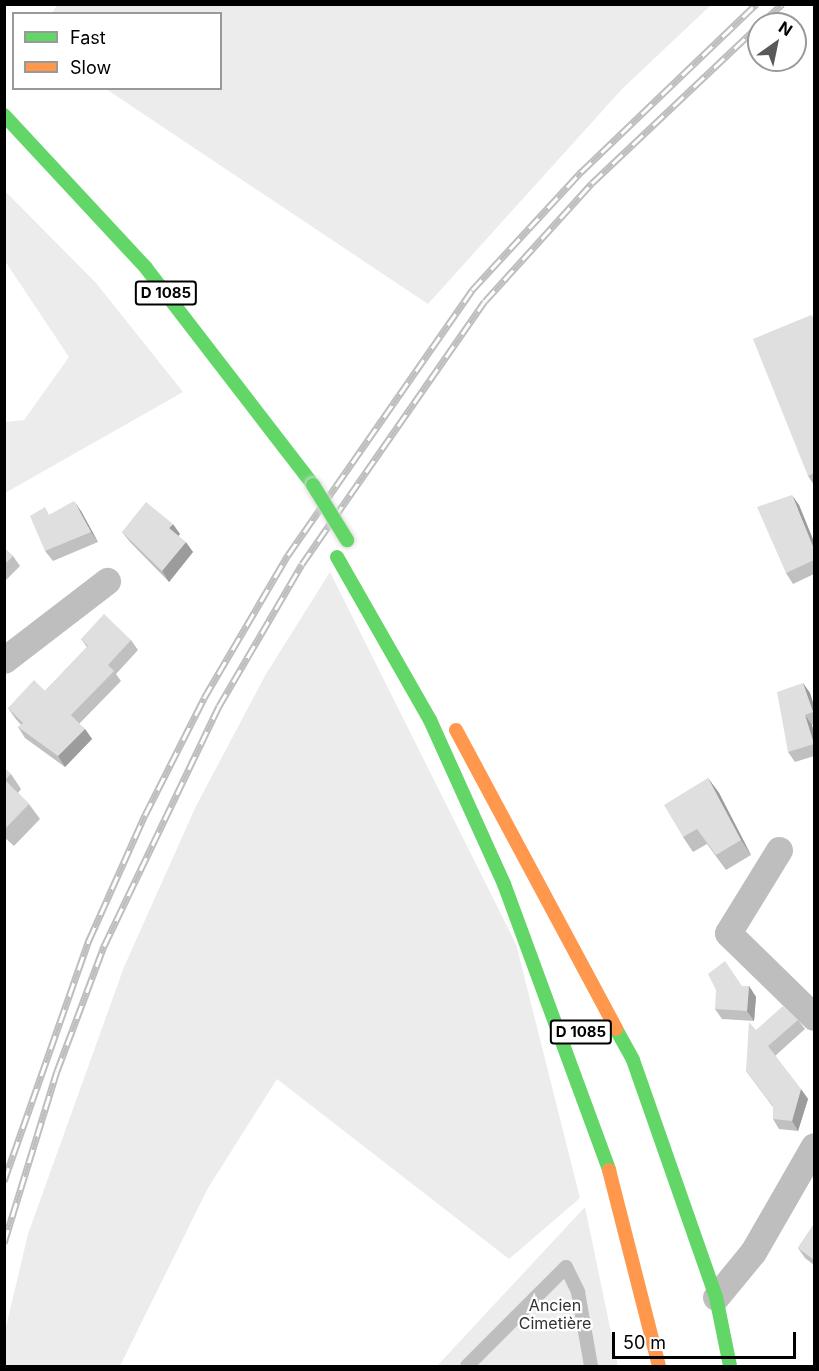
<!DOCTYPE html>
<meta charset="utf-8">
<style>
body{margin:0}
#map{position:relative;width:819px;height:1371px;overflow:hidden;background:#fff;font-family:Inter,sans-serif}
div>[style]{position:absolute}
.green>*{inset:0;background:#ececec}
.lane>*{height:14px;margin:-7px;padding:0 7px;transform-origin:7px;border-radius:7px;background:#bebebe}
.street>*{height:27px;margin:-13.5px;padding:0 13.5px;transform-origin:13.5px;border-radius:13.5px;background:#bebebe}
.fast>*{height:14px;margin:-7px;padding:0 7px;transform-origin:7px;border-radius:7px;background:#63d668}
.slow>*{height:14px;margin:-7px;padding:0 7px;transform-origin:7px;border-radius:7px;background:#ff974d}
.rail>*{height:7px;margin-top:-3.5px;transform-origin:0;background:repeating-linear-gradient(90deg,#fff 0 14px,#bebebe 0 28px);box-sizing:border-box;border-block:2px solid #bebebe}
.bridges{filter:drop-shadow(0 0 2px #dbdbdb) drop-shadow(0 0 2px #dbdbdb)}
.fast-bridge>*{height:14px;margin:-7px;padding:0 7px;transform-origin:7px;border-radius:7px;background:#63d668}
.wall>*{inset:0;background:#c0c0c0}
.shaded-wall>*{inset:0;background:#9c9c9c}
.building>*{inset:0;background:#dfdfdf}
span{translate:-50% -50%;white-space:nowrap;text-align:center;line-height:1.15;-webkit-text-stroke:4.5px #fff;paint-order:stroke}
.shield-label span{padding:2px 4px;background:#fff;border:2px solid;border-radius:4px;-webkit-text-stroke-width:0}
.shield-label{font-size:15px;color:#000;font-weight:700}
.park-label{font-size:16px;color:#333}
.frame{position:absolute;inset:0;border:6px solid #000;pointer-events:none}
.legend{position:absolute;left:12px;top:12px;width:210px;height:78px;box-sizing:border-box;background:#fff;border:2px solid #999;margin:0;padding:8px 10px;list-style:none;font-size:18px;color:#000}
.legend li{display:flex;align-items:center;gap:12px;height:30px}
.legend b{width:30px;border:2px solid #999}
.north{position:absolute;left:747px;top:12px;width:60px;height:60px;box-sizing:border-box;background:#fff;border:2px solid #999;border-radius:50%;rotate:33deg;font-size:16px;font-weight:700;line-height:24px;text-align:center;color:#000}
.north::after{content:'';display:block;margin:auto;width:21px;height:27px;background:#595959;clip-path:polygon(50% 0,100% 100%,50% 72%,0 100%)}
.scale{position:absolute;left:612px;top:1332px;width:184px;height:27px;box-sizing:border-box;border:3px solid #000;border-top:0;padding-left:8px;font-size:18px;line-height:21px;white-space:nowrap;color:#000;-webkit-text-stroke:4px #fff;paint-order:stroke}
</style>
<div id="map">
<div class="green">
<i style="clip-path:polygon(57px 5px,57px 4px,711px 5px,622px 89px,428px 304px,106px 89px,220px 88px,220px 14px,52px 13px)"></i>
<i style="clip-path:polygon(4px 190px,96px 283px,183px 392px,5px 493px,5px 422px,24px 420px,69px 357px,5px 261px)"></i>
<i style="clip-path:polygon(330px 572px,516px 944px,580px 1198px,509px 1259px,277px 1079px,208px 1188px,120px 1366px,5px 1366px,5px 1331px,28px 1234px,124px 967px,196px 806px,266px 674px)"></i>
<i style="clip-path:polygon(585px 1207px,618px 1366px,437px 1366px)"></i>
</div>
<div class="lane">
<i style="left:467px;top:1366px;width:140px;rotate:-45deg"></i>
<i style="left:566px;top:1267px;width:28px;rotate:64deg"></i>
<i style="left:578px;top:1292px;width:75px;rotate:80deg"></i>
</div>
<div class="street">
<i style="left:4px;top:660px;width:130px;rotate:-37.5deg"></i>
<i style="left:779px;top:850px;width:97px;rotate:121.6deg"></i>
<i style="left:728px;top:933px;width:120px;rotate:44.3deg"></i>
<i style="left:716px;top:1297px;width:58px;rotate:-50.6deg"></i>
<i style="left:753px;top:1252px;width:122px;rotate:-60.1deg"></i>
</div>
<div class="fast">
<i style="left:4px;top:115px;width:209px;rotate:47.1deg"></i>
<i style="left:146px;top:268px;width:274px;rotate:52.4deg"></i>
<i style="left:337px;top:557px;width:188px;rotate:60.3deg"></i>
<i style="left:430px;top:720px;width:180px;rotate:65.7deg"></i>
<i style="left:504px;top:884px;width:305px;rotate:69.8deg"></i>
<i style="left:616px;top:1029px;width:35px;rotate:61deg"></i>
<i style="left:633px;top:1060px;width:251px;rotate:70.7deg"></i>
<i style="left:716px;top:1297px;width:70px;rotate:78.5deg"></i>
</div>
<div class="slow">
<i style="left:456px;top:730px;width:339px;rotate:61.8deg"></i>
<i style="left:609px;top:1170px;width:202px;rotate:75.7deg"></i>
</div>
<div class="rail">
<i style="left:760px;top:24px;width:30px;rotate:-42deg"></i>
<i style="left:4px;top:1181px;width:256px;rotate:-70.6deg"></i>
<i style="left:89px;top:940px;width:137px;rotate:-65.9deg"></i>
<i style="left:145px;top:815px;width:131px;rotate:-63.2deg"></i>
<i style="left:204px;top:698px;width:166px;rotate:-59.6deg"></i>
<i style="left:288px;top:555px;width:323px;rotate:-55.2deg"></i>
<i style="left:472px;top:290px;width:161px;rotate:-47.3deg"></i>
<i style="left:581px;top:172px;width:243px;rotate:-43.8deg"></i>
<i style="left:4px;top:1243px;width:180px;rotate:-72.9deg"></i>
<i style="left:57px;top:1071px;width:134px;rotate:-69.4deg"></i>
<i style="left:104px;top:946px;width:266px;rotate:-64.4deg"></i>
<i style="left:219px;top:706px;width:164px;rotate:-59.7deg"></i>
<i style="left:302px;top:564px;width:320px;rotate:-55.2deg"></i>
<i style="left:485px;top:301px;width:159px;rotate:-47.8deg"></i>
<i style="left:592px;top:183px;width:230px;rotate:-43.4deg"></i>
</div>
<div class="bridges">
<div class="fast-bridge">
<i style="left:313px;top:485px;width:65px;rotate:58.3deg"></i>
</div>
</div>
<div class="wall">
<i style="clip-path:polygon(811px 315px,814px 320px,814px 485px,808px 476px)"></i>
<i style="clip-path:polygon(799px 505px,814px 542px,814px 574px,793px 584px,786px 573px)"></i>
<i style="clip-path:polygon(81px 511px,98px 542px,53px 561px,45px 551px,50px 514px)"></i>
<i style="clip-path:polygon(122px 532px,180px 534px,178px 536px,193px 552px,169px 582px,130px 542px)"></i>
<i style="clip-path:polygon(4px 548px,13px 556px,20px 566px,4px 582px)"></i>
<i style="clip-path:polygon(81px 639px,131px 640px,138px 650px,116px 674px,121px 681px,79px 724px,85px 729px,92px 739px,65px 767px,25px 738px,18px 727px,21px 725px,15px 718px,8px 708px,45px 691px,87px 647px)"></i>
<i style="clip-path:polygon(803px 683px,810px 693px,814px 706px,814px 724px,812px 725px,814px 733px,814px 756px,795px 762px,788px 752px)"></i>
<i style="clip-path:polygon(4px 768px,11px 774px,21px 789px,18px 793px,29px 804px,40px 819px,14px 846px,4px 837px)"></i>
<i style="clip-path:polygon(708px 778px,719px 793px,751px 855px,726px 870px,707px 844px,693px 852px,683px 837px)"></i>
<i style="clip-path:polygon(742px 986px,749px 986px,756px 997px,754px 1021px,722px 1019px,715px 1009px)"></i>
<i style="clip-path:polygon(798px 1020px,805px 1029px,775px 1056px,808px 1099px,798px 1131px,779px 1129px,773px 1119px,773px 1107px,746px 1071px,756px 1030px)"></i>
<i style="clip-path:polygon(814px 1224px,814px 1265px,805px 1258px,798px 1248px)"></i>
</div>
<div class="shaded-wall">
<i style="clip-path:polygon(792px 495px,799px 505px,814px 542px,814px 549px)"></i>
<i style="clip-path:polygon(74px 501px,81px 511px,98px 542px,91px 532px)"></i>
<i style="clip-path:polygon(173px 524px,180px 534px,176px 539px,169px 528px)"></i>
<i style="clip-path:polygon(186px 542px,193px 552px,169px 582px,162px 571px)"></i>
<i style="clip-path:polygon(803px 683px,810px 693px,814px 706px,814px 715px,813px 712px)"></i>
<i style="clip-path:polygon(805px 715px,812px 725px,814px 733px,814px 744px)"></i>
<i style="clip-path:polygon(85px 729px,92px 739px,65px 767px,58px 756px)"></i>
<i style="clip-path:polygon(708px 778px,719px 793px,751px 855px,741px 840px)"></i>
<i style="clip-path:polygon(749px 986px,756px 997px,754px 1021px,747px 1011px)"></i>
<i style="clip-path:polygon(801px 1089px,808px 1099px,798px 1131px,792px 1121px)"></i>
</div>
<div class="building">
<i style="clip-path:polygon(811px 315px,814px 322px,814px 473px,808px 476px,753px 339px)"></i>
<i style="clip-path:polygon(792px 495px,814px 549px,814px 560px,786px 573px,757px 507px)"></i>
<i style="clip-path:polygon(74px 501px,91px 532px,45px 551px,30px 516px,45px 507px,49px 515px)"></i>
<i style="clip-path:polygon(146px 502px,173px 524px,169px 528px,186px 542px,162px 571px,122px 532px)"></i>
<i style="clip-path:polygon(4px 548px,13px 556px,4px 565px)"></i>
<i style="clip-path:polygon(104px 614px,131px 640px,108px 665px,114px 671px,71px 715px,85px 729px,58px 756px,18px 727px,23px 723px,8px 708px,34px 680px,45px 691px,88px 646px,81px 639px)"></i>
<i style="clip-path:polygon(803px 683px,813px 712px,805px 715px,814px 744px,788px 752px,777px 692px)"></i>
<i style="clip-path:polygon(4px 768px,11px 774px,5px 780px,29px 804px,4px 830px)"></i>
<i style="clip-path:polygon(708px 778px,741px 840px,716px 855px,697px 829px,683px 837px,664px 805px)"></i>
<i style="clip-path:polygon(725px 961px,742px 986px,749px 986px,747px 1011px,715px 1009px,716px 990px,708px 974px)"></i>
<i style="clip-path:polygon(783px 1006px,798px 1020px,768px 1046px,801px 1089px,792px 1121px,773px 1119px,773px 1106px,746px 1071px,749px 1022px,756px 1030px)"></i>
<i style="clip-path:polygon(814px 1224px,814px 1260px,798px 1248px)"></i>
</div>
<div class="shield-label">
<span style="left:166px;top:293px">D 1085</span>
<span style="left:581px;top:1032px">D 1085</span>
</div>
<div class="park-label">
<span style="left:555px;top:1314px">Ancien<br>Cimetière</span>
</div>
<div class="frame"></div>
<ul class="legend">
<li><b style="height:8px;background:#63d668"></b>Fast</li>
<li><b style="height:8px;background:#ff974d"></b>Slow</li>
</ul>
<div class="north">N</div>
<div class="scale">50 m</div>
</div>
